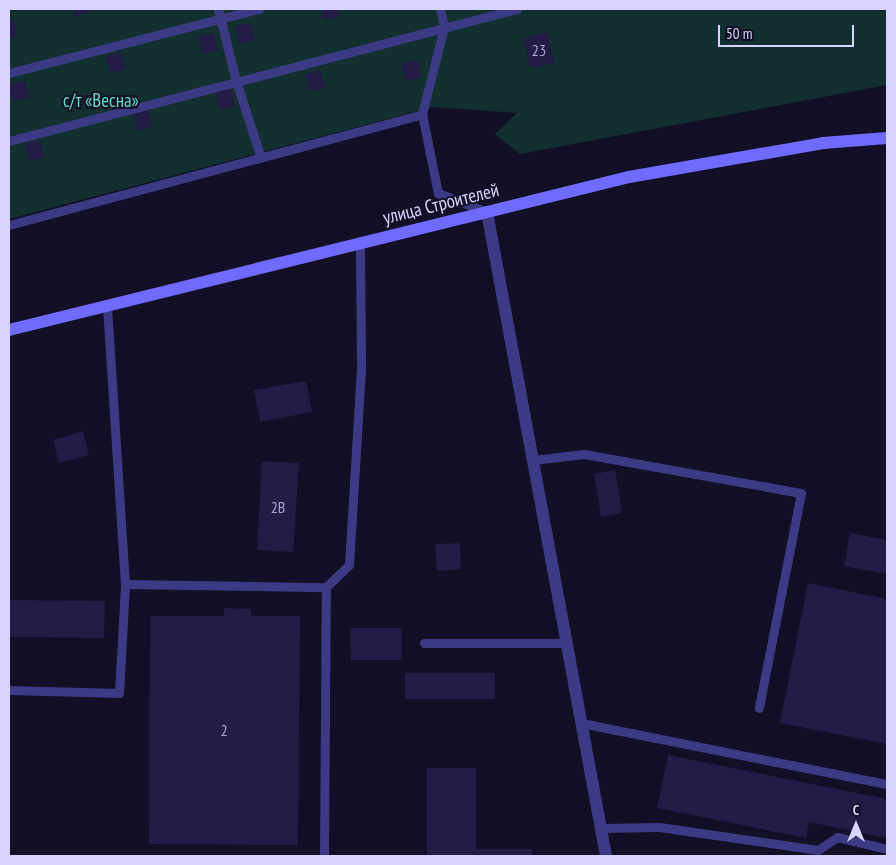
<!DOCTYPE html>
<meta charset="utf-8">
<style>
body{margin:0}
#map{position:relative;width:896px;height:865px;overflow:hidden;background:#130f26;font-family:"PT Sans Narrow",sans-serif}
div>[style]{position:absolute}
.green>*{inset:0;background:#12302f}
.building>*{inset:0;background:#241b47}
.service>*{height:9px;margin:-4.5px;padding:0 4.5px;transform-origin:4.5px;border-radius:4.5px;background:#3d3a85}
.minor>*{height:12px;margin:-6px;padding:0 6px;transform-origin:6px;border-radius:6px;background:#3d3a85}
.secondary>*{height:12px;margin:-6px;padding:0 6px;transform-origin:6px;border-radius:6px;background:#6f6bff}
span{translate:-50% -50%;white-space:nowrap;text-align:center;line-height:1.15;-webkit-text-stroke:4px #130f26;paint-order:stroke}
.number-label{font-size:16px;color:#aca6d1}
.number-label span{-webkit-text-stroke-width:0}
.park-label{font-size:19px;color:#5fe0c0}
.street-label{font-size:19px;color:#d9d4ff}
.frame{position:absolute;inset:0;border:10px solid #d9d4ff;pointer-events:none}
.north{position:absolute;left:831px;top:800px;width:50px;height:50px;-webkit-text-stroke:4px #130f26;paint-order:stroke;rotate:0deg;font-size:14px;font-weight:700;line-height:20px;text-align:center;color:#d9d4ff}
.north::after{content:'';display:block;margin:auto;width:18px;height:22px;background:#d9d4ff;clip-path:polygon(50% 0,100% 100%,50% 72%,0 100%)}
.scale{position:absolute;left:718px;top:25px;width:136px;height:22px;box-sizing:border-box;border:2px solid #d9d4ff;border-top:0;padding-left:6px;font-size:15px;line-height:18px;white-space:nowrap;color:#d9d4ff;-webkit-text-stroke:4px #130f26;paint-order:stroke}
</style>
<div id="map">
<div class="green">
<i style="clip-path:polygon(9px 9px,887px 9px,887px 85px,520px 154px,495px 134px,517px 113px,433px 107px,9px 219px)"></i>
</div>
<div class="building">
<i style="clip-path:polygon(73px 9px,90px 9px,91px 12px,75px 16px)"></i>
<i style="clip-path:polygon(321px 9px,337px 9px,339px 16px,324px 20px)"></i>
<i style="clip-path:polygon(12px 18px,17px 36px,9px 38px,9px 19px)"></i>
<i style="clip-path:polygon(250px 23px,255px 40px,239px 44px,235px 26px)"></i>
<i style="clip-path:polygon(547px 32px,555px 62px,531px 68px,523px 39px)"></i>
<i style="clip-path:polygon(213px 33px,218px 50px,202px 54px,198px 37px)"></i>
<i style="clip-path:polygon(121px 52px,126px 69px,110px 73px,106px 56px)"></i>
<i style="clip-path:polygon(417px 60px,421px 77px,405px 81px,401px 64px)"></i>
<i style="clip-path:polygon(320px 70px,325px 88px,309px 91px,305px 74px)"></i>
<i style="clip-path:polygon(25px 81px,29px 98px,13px 102px,9px 85px)"></i>
<i style="clip-path:polygon(231px 89px,235px 106px,220px 110px,215px 92px)"></i>
<i style="clip-path:polygon(148px 110px,153px 127px,137px 131px,133px 114px)"></i>
<i style="clip-path:polygon(40px 140px,44px 157px,29px 161px,25px 144px)"></i>
<i style="clip-path:polygon(306px 381px,312px 412px,260px 422px,254px 390px)"></i>
<i style="clip-path:polygon(83px 431px,89px 455px,59px 463px,53px 440px)"></i>
<i style="clip-path:polygon(262px 461px,299px 463px,293px 552px,257px 550px)"></i>
<i style="clip-path:polygon(615px 470px,622px 513px,601px 517px,594px 474px)"></i>
<i style="clip-path:polygon(850px 533px,887px 540px,887px 574px,844px 566px)"></i>
<i style="clip-path:polygon(460px 543px,461px 569px,437px 571px,435px 544px)"></i>
<i style="clip-path:polygon(808px 583px,887px 599px,887px 744px,780px 723px)"></i>
<i style="clip-path:polygon(9px 600px,105px 601px,104px 638px,9px 637px)"></i>
<i style="clip-path:polygon(224px 608px,251px 609px,251px 616px,300px 616px,298px 845px,149px 844px,150px 616px,224px 616px)"></i>
<i style="clip-path:polygon(350px 628px,402px 628px,402px 660px,351px 660px)"></i>
<i style="clip-path:polygon(405px 673px,495px 673px,495px 699px,405px 699px)"></i>
<i style="clip-path:polygon(668px 755px,887px 799px,887px 838px,809px 822px,806px 838px,657px 808px)"></i>
<i style="clip-path:polygon(427px 768px,476px 768px,476px 849px,532px 849px,532px 856px,427px 856px)"></i>
</div>
<div class="service">
<i style="left:218px;top:9px;width:74px;rotate:76deg"></i>
<i style="left:236px;top:81px;width:81px;rotate:72deg"></i>
<i style="left:440px;top:9px;width:18px;rotate:77deg"></i>
<i style="left:444px;top:27px;width:90px;rotate:104.2deg"></i>
<i style="left:422px;top:114px;width:81px;rotate:78.6deg"></i>
<i style="left:438px;top:193px;width:53px;rotate:21.2deg"></i>
<i style="left:9px;top:73px;width:258px;rotate:-14.4deg"></i>
<i style="left:9px;top:141px;width:525px;rotate:-14.57deg"></i>
<i style="left:9px;top:225px;width:428px;rotate:-15deg"></i>
<i style="left:107px;top:306px;width:279px;rotate:86.3deg"></i>
<i style="left:125px;top:584px;width:201px;rotate:0.9deg"></i>
<i style="left:326px;top:587px;width:32px;rotate:-44deg"></i>
<i style="left:349px;top:565px;width:199px;rotate:-86.5deg"></i>
<i style="left:361px;top:366px;width:123px;rotate:-90.5deg"></i>
<i style="left:533px;top:460px;width:51px;rotate:-6.7deg"></i>
<i style="left:584px;top:454px;width:220px;rotate:10.2deg"></i>
<i style="left:801px;top:493px;width:219px;rotate:101.1deg"></i>
<i style="left:424px;top:643px;width:142px"></i>
<i style="left:9px;top:690px;width:110px;rotate:1.6deg"></i>
<i style="left:119px;top:693px;width:109px;rotate:-86.8deg"></i>
<i style="left:581px;top:723px;width:312px;rotate:11.3deg"></i>
<i style="left:601px;top:828px;width:58px;rotate:-1deg"></i>
<i style="left:659px;top:827px;width:161px;rotate:8.2deg"></i>
<i style="left:818px;top:850px;width:23px;rotate:-34deg"></i>
<i style="left:837px;top:837px;width:51px;rotate:13.5deg"></i>
<i style="left:324px;top:856px;width:269px;rotate:-89.6deg"></i>
</div>
<div class="minor">
<i style="left:487px;top:212px;width:655px;rotate:79.53deg"></i>
</div>
<div class="secondary">
<i style="left:9px;top:330px;width:639px;rotate:-13.86deg"></i>
<i style="left:629px;top:177px;width:197px;rotate:-9.9deg"></i>
<i style="left:823px;top:143px;width:64px;rotate:-4.5deg"></i>
</div>
<div class="number-label">
<span style="left:539px;top:50px">23</span>
<span style="left:278px;top:507px">2В</span>
<span style="left:224px;top:730px">2</span>
</div>
<div class="park-label">
<span style="left:101px;top:101px">с/т «Весна»</span>
</div>
<div class="street-label">
<span style="left:441px;top:204px;rotate:-14deg">улица Строителей</span>
</div>
<div class="frame"></div>
<div class="north">С</div>
<div class="scale">50 m</div>
</div>
